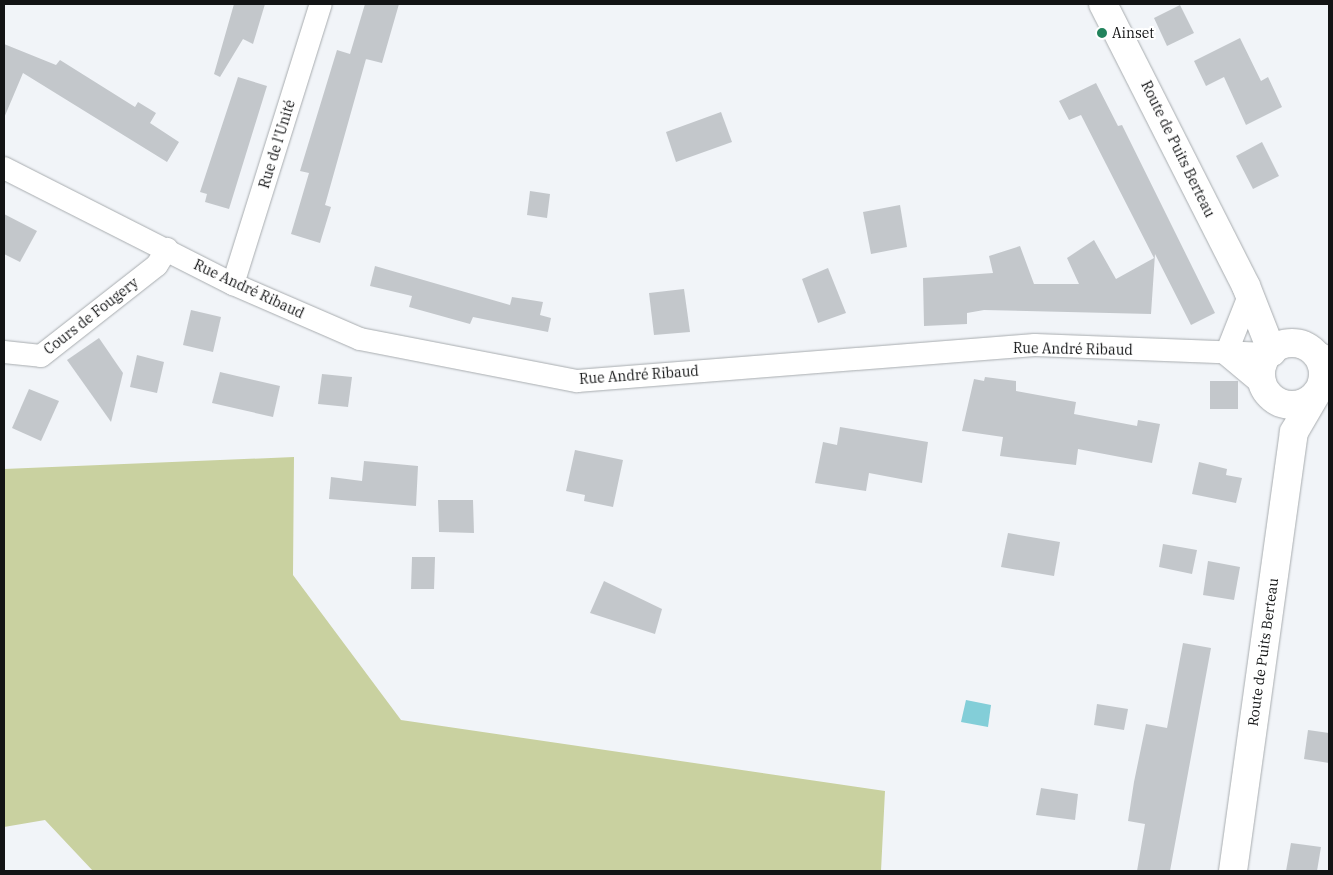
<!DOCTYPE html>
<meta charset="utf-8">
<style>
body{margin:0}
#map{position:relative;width:1333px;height:875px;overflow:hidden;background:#f1f4f8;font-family:"IBM Plex Serif",serif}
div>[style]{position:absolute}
.green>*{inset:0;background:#c9d1a0}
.water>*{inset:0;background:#83ced8}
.building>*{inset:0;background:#c3c7cb}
.roads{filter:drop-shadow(0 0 1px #a8acaf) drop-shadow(0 0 1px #a8acaf)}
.minor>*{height:22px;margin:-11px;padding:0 11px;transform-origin:11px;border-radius:11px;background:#fff}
.tertiary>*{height:28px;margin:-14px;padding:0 14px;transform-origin:14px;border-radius:14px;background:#fff}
.tertiary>.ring{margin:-14px;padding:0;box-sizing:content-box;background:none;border:28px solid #fff;border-radius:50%}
.dots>*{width:14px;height:14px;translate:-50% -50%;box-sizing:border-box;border:2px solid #fff;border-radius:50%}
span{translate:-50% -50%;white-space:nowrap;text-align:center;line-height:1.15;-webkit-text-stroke:4px #fff;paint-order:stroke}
.poi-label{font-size:14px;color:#131415}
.left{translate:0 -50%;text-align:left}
.street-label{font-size:14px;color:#131415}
.frame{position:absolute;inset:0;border:5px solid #131415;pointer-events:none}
</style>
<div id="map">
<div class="green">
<i style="clip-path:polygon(294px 457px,293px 575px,401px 720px,885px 791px,881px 871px,93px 871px,45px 820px,4px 827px,4px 469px)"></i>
</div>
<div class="water">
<i style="clip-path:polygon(966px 700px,991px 705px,988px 727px,961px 722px)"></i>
</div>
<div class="building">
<i style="clip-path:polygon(234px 4px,265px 4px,253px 44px,243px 39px,220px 77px,214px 74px)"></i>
<i style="clip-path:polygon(365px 4px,399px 4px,382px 63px,362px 58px,366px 59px,325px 205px,331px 207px,320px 243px,291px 234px,309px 173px,300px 171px,337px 50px,350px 54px)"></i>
<i style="clip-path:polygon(1180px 5px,1194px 33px,1167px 46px,1154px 18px)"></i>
<i style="clip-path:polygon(1240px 38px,1261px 81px,1268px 77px,1282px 107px,1246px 125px,1224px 77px,1206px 86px,1194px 61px)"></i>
<i style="clip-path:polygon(4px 44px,56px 65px,60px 60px,135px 107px,138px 102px,156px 113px,150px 123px,179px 142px,167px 162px,23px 73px,4px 118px)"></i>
<i style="clip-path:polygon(238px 77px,267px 86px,229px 209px,205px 202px,207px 194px,200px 192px)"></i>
<i style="clip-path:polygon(1096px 83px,1118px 126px,1122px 125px,1215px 313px,1191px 325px,1155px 254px,1151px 314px,984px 310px,967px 313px,967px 324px,924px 326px,923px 278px,993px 273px,989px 256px,1020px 246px,1034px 284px,1079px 284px,1067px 258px,1094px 240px,1116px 279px,1154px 258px,1081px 115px,1069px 120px,1059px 101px)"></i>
<i style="clip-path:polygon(721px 112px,732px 142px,676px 162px,666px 132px)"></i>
<i style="clip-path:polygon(1262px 142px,1279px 176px,1253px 189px,1236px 156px)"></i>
<i style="clip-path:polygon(530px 191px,550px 194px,547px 218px,527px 215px)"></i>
<i style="clip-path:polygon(900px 205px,907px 247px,871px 254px,863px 212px)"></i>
<i style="clip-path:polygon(4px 214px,37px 231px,20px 262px,4px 254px)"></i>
<i style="clip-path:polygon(375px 266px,510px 305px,512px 297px,543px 302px,540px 315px,551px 318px,548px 332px,473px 317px,470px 324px,409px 307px,412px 296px,370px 286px)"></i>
<i style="clip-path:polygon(828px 268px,846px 313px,818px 323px,802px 279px)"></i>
<i style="clip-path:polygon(684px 289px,690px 332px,654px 335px,649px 293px)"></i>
<i style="clip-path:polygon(191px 310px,221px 317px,213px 352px,183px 345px)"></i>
<i style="clip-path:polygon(99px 338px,123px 373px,111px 422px,67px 360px)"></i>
<i style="clip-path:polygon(137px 355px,164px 362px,157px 393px,130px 387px)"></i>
<i style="clip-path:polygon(220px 372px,280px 386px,273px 417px,212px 403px)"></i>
<i style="clip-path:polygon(322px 374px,352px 377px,348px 407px,318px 404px)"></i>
<i style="clip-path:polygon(985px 377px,1016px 381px,1016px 391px,1076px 402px,1074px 414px,1137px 426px,1138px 420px,1160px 424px,1152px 463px,1078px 449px,1076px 465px,1000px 456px,1003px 437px,962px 431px,974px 379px,984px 381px)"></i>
<i style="clip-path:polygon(1210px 381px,1238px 381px,1238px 409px,1210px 409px)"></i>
<i style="clip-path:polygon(29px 389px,59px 401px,41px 441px,12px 428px)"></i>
<i style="clip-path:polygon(840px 427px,928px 442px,922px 483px,869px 473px,866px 491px,815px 483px,823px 442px,837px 445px)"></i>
<i style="clip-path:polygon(575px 450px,623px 460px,613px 507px,584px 501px,585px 495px,566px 491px)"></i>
<i style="clip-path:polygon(364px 461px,418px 466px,416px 506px,329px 499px,331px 477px,362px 481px)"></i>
<i style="clip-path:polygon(1199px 462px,1227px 469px,1226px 475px,1242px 478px,1236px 503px,1192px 494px)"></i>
<i style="clip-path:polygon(438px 500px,473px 500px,474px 533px,439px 532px)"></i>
<i style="clip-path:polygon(1008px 533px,1060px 542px,1054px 576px,1001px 567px)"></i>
<i style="clip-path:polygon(1163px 544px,1197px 550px,1192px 574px,1159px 567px)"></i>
<i style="clip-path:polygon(412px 557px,435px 557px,434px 589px,411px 589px)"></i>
<i style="clip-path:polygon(1208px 561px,1240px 567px,1234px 600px,1203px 595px)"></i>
<i style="clip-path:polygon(604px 581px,662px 609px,655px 634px,590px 613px)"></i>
<i style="clip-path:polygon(1183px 643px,1211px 648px,1170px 871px,1137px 871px,1145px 824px,1128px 821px,1134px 782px,1146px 724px,1167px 728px)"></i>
<i style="clip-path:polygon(1097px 704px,1128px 709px,1124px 730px,1094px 725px)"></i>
<i style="clip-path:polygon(1308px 730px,1329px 733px,1329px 763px,1304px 759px)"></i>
<i style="clip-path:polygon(1041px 788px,1078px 794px,1075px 820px,1036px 815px)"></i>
<i style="clip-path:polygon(1291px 843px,1321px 847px,1317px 871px,1286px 871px)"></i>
</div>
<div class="roads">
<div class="minor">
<i style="left:4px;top:168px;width:257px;rotate:26.9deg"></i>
<i style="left:233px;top:284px;width:138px;rotate:23.4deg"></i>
<i style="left:360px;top:339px;width:221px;rotate:11deg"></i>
<i style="left:577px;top:381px;width:459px;rotate:-4.5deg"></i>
<i style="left:1035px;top:345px;width:234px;rotate:2.2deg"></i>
<i style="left:233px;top:284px;width:294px;rotate:-72.6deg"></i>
<i style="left:1310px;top:349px;width:21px;rotate:25deg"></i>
<i style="left:4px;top:352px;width:37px;rotate:6deg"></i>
<i style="left:41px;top:356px;width:147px;rotate:-38.1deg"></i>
<i style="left:157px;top:265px;width:19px;rotate:-58deg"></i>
<i style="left:1226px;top:354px;width:62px;rotate:-68.4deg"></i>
<i style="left:1226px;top:354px;width:48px;rotate:40deg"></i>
<i style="left:1321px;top:387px;width:9px;rotate:-27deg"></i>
</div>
<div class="tertiary">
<i style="left:1103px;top:4px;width:316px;rotate:63.1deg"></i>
<i style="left:1246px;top:286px;width:71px;rotate:68.5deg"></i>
<i class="ring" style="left:1261px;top:343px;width:34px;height:34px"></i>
<i style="left:1233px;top:871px;width:443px;rotate:-82.1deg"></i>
<i style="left:1294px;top:432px;width:42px;rotate:-59.7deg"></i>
</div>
</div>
<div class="dots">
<i style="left:1102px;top:33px;background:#22835c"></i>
</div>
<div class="poi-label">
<span class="left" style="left:1112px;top:33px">Ainset</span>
</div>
<div class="street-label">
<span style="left:277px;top:144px;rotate:-73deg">Rue de l'Unité</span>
<span style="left:1178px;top:149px;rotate:64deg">Route de Puits Berteau</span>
<span style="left:249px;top:289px;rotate:25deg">Rue André Ribaud</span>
<span style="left:91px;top:316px;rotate:-38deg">Cours de Fougery</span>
<span style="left:1073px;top:349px;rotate:1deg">Rue André Ribaud</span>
<span style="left:639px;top:375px;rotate:-4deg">Rue André Ribaud</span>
<span style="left:1263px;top:652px;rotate:-82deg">Route de Puits Berteau</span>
</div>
<div class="frame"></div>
</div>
